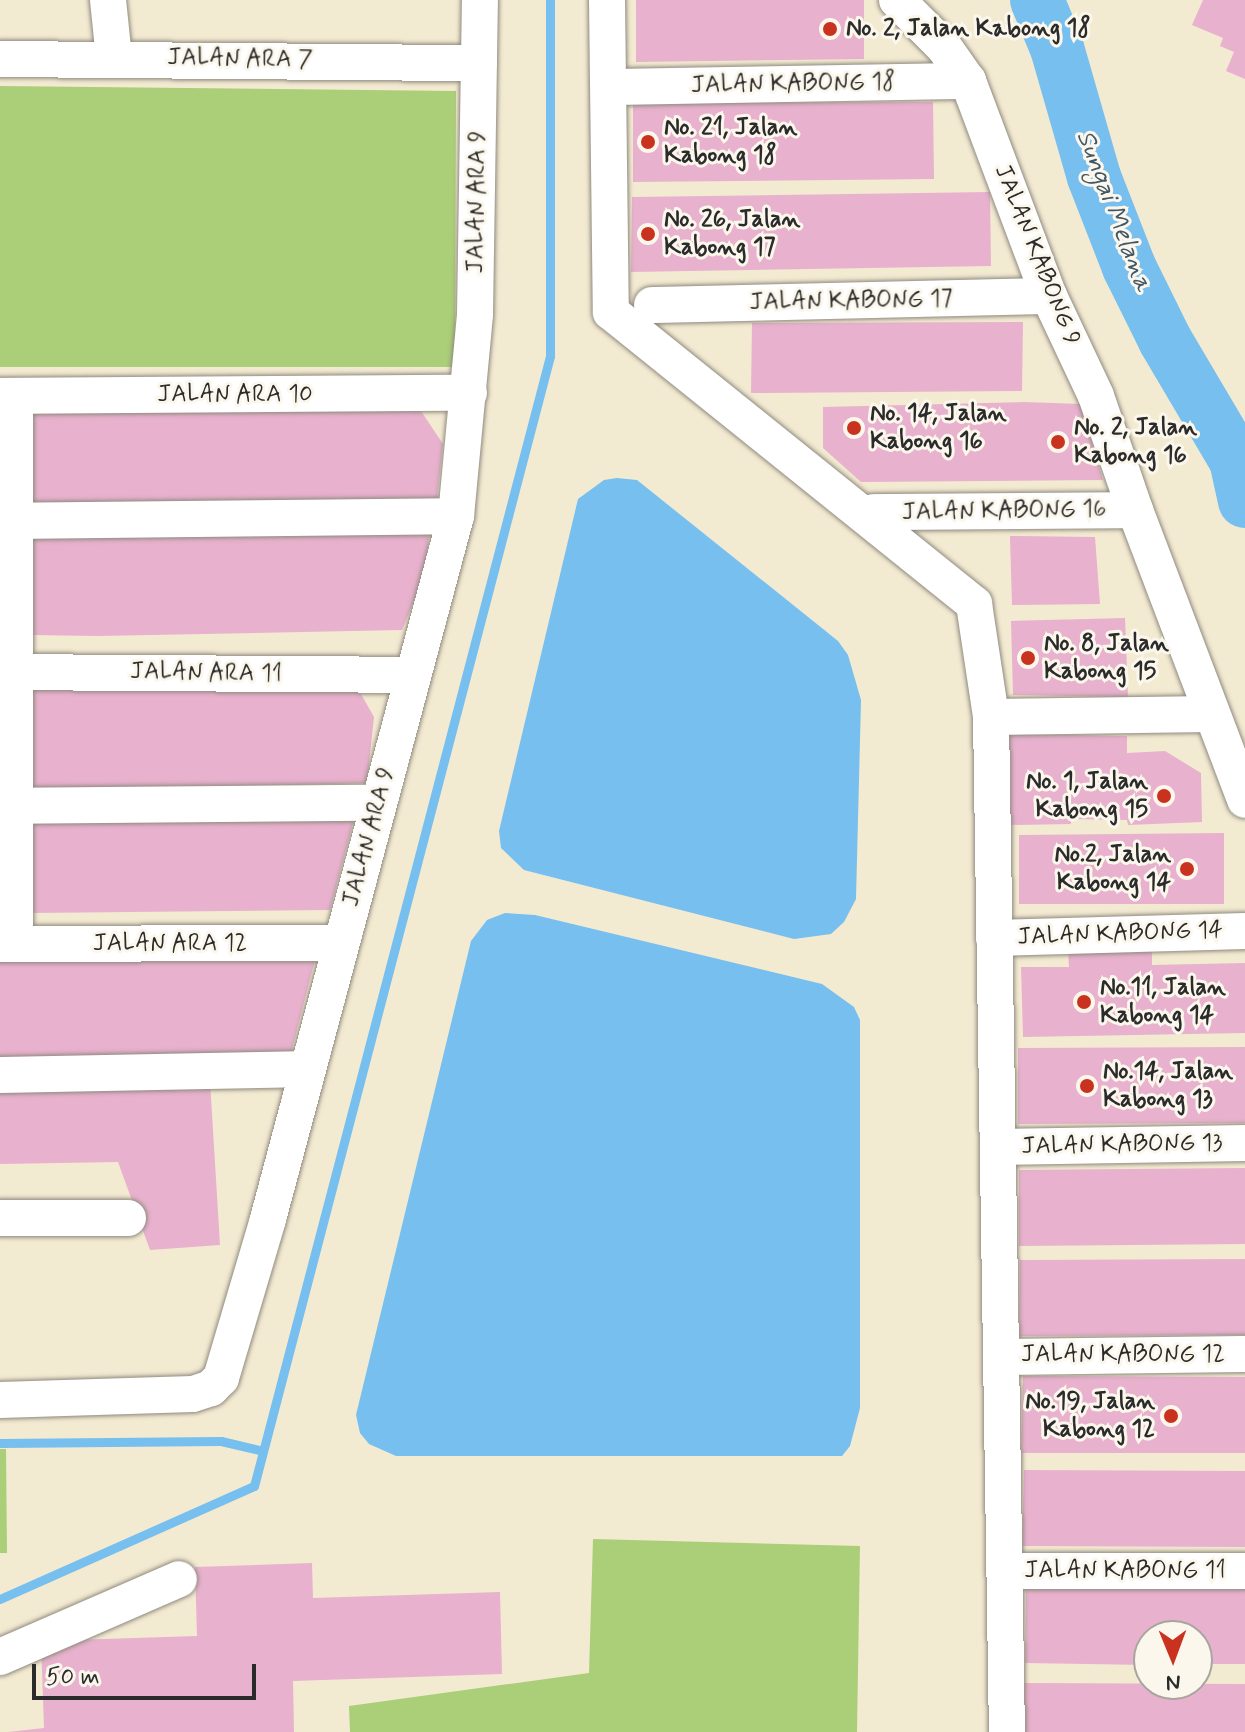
<!DOCTYPE html>
<style>
body{margin:0}
#map{position:relative;width:1245px;height:1732px;overflow:hidden;background:#f3ead2;font-family:Mynerve,sans-serif}
div>[style]{position:absolute}
.green>*{inset:0;background:#aacf78}
.water>*{inset:0;background:#76bfee}
.stream>*{height:9px;margin:-4.5px;padding:0 4.5px;transform-origin:4.5px;border-radius:4.5px;background:#76bfee}
.river>*{height:54px;margin:-27px;padding:0 27px;transform-origin:27px;border-radius:27px;background:#76bfee}
.building>*{inset:0;background:#e8b1ce}
.roads{filter:drop-shadow(0 0 2px #8f8a7e) drop-shadow(0 0 2px #8f8a7e)}
.minor>*{height:36px;margin:-18px;padding:0 18px;transform-origin:18px;border-radius:18px;background:#fff}
.dots>*{width:22px;height:22px;translate:-50% -50%;box-sizing:border-box;border:4px solid #fbf7ec;border-radius:50%}
span{translate:-50% -50%;white-space:nowrap;text-align:center;line-height:1.15;-webkit-text-stroke:6px #fbf7ec;paint-order:stroke}
.poi-label{font-size:24px;color:#2b2b2b;font-weight:700}
.left{translate:0 -50%;text-align:left}
.right{translate:-100% -50%;text-align:right}
.street-label{font-size:24px;color:#2b2b2b}
.water-label{font-size:26px;color:#425766;font-style:italic}
.north{position:absolute;left:1133px;top:1620px;width:80px;height:80px;box-sizing:border-box;background:#fbf7ec;border:2px solid #a8a59f;border-radius:50%;rotate:179deg;font-size:22px;font-weight:700;line-height:32px;text-align:center;color:#2b2b2b}
.north::after{content:'';display:block;margin:auto;width:28px;height:36px;background:#c8321e;clip-path:polygon(50% 0,100% 100%,50% 72%,0 100%)}
.scale{position:absolute;left:32px;top:1664px;width:224px;height:36px;box-sizing:border-box;border:4px solid #2b2b2b;border-top:0;padding-left:10px;font-size:24px;line-height:28px;white-space:nowrap;color:#2b2b2b;-webkit-text-stroke:6px #fbf7ec;paint-order:stroke}
</style>
<div id="map">
<div class="green">
<i style="clip-path:polygon(0 86px,456px 91px,455px 367px,0 367px)"></i>
<i style="clip-path:polygon(0 1449px,6px 1449px,7px 1553px,0 1553px)"></i>
<i style="clip-path:polygon(593px 1539px,860px 1546px,857px 1732px,350px 1732px,349px 1706px,589px 1673px)"></i>
</div>
<div class="water">
<i style="clip-path:polygon(617px 478px,637px 480px,838px 641px,848px 655px,861px 700px,856px 899px,844px 922px,831px 934px,794px 939px,524px 870px,501px 848px,499px 831px,578px 499px,604px 480px)"></i>
<i style="clip-path:polygon(505px 913px,535px 915px,822px 984px,854px 1007px,860px 1020px,860px 1408px,850px 1446px,842px 1456px,396px 1456px,369px 1444px,360px 1433px,356px 1415px,471px 941px,487px 920px)"></i>
</div>
<div class="stream">
<i style="left:0;top:1443px;width:221px;rotate:-0.5deg"></i>
<i style="left:221px;top:1441px;width:43px;rotate:13.4deg"></i>
<i style="left:0;top:1599px;width:278px;rotate:-24deg"></i>
<i style="left:254px;top:1486px;width:1168px;rotate:-75.32deg"></i>
<i style="left:550px;top:356px;width:356px;rotate:-90deg"></i>
</div>
<div class="river">
<i style="left:1037px;top:0;width:52px;rotate:67.4deg"></i>
<i style="left:1057px;top:48px;width:134px;rotate:74deg"></i>
<i style="left:1094px;top:177px;width:97px;rotate:68.7deg"></i>
<i style="left:1129px;top:267px;width:81px;rotate:63.7deg"></i>
<i style="left:1165px;top:340px;width:139px;rotate:59.4deg"></i>
<i style="left:1236px;top:460px;width:42px;rotate:77.6deg"></i>
</div>
<div class="building">
<i style="clip-path:polygon(636px 0,864px 0,864px 59px,636px 62px)"></i>
<i style="clip-path:polygon(1203px 0,1245px 0,1245px 79px,1226px 71px,1234px 52px,1220px 46px,1223px 38px,1192px 25px)"></i>
<i style="clip-path:polygon(933px 102px,934px 179px,633px 182px,633px 103px)"></i>
<i style="clip-path:polygon(990px 192px,991px 266px,631px 272px,632px 197px)"></i>
<i style="clip-path:polygon(1023px 322px,1022px 391px,751px 393px,752px 323px)"></i>
<i style="clip-path:polygon(1024px 402px,1081px 404px,1103px 480px,861px 482px,823px 448px,823px 407px)"></i>
<i style="clip-path:polygon(29px 408px,421px 411px,443px 444px,436px 507px,29px 513px)"></i>
<i style="clip-path:polygon(27px 533px,429px 533px,426px 572px,402px 630px,98px 636px,30px 635px)"></i>
<i style="clip-path:polygon(1010px 536px,1095px 537px,1100px 604px,1012px 605px)"></i>
<i style="clip-path:polygon(1125px 618px,1128px 697px,1013px 695px,1011px 621px)"></i>
<i style="clip-path:polygon(30px 684px,357px 687px,374px 717px,367px 783px,31px 792px)"></i>
<i style="clip-path:polygon(1009px 734px,1127px 736px,1127px 753px,1165px 751px,1201px 773px,1202px 822px,1128px 825px,1127px 820px,1071px 819px,1071px 824px,1009px 825px)"></i>
<i style="clip-path:polygon(29px 809px,355px 815px,330px 910px,31px 913px)"></i>
<i style="clip-path:polygon(1224px 833px,1224px 904px,1019px 904px,1019px 835px)"></i>
<i style="clip-path:polygon(1152px 948px,1152px 965px,1245px 963px,1245px 1033px,1023px 1037px,1021px 967px,1069px 967px,1068px 951px)"></i>
<i style="clip-path:polygon(251px 959px,315px 960px,290px 1057px,0 1061px,0 962px)"></i>
<i style="clip-path:polygon(1245px 1047px,1245px 1123px,1018px 1124px,1018px 1048px)"></i>
<i style="clip-path:polygon(210px 1081px,220px 1245px,150px 1250px,118px 1162px,0 1164px,0 1083px)"></i>
<i style="clip-path:polygon(1245px 1168px,1245px 1244px,1019px 1246px,1019px 1170px)"></i>
<i style="clip-path:polygon(1245px 1259px,1245px 1335px,1019px 1336px,1020px 1260px)"></i>
<i style="clip-path:polygon(1023px 1376px,1245px 1377px,1245px 1453px,1021px 1453px)"></i>
<i style="clip-path:polygon(1024px 1470px,1245px 1471px,1245px 1547px,1022px 1546px)"></i>
<i style="clip-path:polygon(312px 1563px,313px 1598px,500px 1592px,502px 1674px,293px 1681px,294px 1732px,8px 1732px,44px 1728px,41px 1641px,197px 1636px,195px 1567px)"></i>
<i style="clip-path:polygon(1026px 1587px,1245px 1588px,1245px 1664px,1197px 1664px,1197px 1636px,1149px 1636px,1149px 1665px,1025px 1663px)"></i>
<i style="clip-path:polygon(1024px 1683px,1245px 1684px,1245px 1732px,1023px 1732px)"></i>
</div>
<div class="roads">
<div class="minor">
<i style="left:108px;top:0;width:58px;rotate:84.1deg"></i>
<i style="left:607px;top:0;width:312px;rotate:89.3deg"></i>
<i style="left:611px;top:312px;width:466px;rotate:38.8deg"></i>
<i style="left:974px;top:604px;width:114px;rotate:81.4deg"></i>
<i style="left:991px;top:717px;width:1015px;rotate:89.1deg"></i>
<i style="left:897px;top:0;width:66px;rotate:45deg"></i>
<i style="left:944px;top:47px;width:42px;rotate:54.8deg"></i>
<i style="left:968px;top:81px;width:230px;rotate:69.4deg"></i>
<i style="left:1049px;top:296px;width:110px;rotate:64.8deg"></i>
<i style="left:1096px;top:396px;width:120px;rotate:71.1deg"></i>
<i style="left:1135px;top:510px;width:310px;rotate:69.2deg"></i>
<i style="left:0;top:59px;width:479px;rotate:0.5deg"></i>
<i style="left:618px;top:87px;width:350px;rotate:-1deg"></i>
<i style="left:652px;top:305px;width:397px;rotate:-1.3deg"></i>
<i style="left:0;top:396px;width:469px;rotate:-0.4deg"></i>
<i style="left:15px;top:396px;width:548px;rotate:90deg"></i>
<i style="left:874px;top:512px;width:261px;rotate:-0.4deg"></i>
<i style="left:0;top:521px;width:456px;rotate:-0.6deg"></i>
<i style="left:0;top:672px;width:412px;rotate:0.4deg"></i>
<i style="left:991px;top:717px;width:221px;rotate:-0.8deg"></i>
<i style="left:0;top:806px;width:378px;rotate:-0.5deg"></i>
<i style="left:994px;top:938px;width:251px;rotate:-1.6deg"></i>
<i style="left:0;top:944px;width:340px;rotate:-0.2deg"></i>
<i style="left:0;top:1075px;width:306px;rotate:-1.1deg"></i>
<i style="left:998px;top:1147px;width:247px;rotate:-0.9deg"></i>
<i style="left:0;top:1218px;width:128px"></i>
<i style="left:1001px;top:1357px;width:244px;rotate:-0.7deg"></i>
<i style="left:0;top:1400px;width:193px;rotate:-1.8deg"></i>
<i style="left:193px;top:1394px;width:19px;rotate:-18deg"></i>
<i style="left:211px;top:1388px;width:14px;rotate:-45deg"></i>
<i style="left:221px;top:1378px;width:166px;rotate:-73.5deg"></i>
<i style="left:268px;top:1219px;width:728px;rotate:-75.03deg"></i>
<i style="left:456px;top:516px;width:203px;rotate:-84.6deg"></i>
<i style="left:475px;top:314px;width:314px;rotate:-89.1deg"></i>
<i style="left:1004px;top:1571px;width:241px"></i>
<i style="left:0;top:1657px;width:195px;rotate:-23.5deg"></i>
</div>
</div>
<div class="dots">
<i style="left:830px;top:29px;background:#c8321e"></i>
<i style="left:648px;top:142px;background:#c8321e"></i>
<i style="left:648px;top:234px;background:#c8321e"></i>
<i style="left:854px;top:428px;background:#c8321e"></i>
<i style="left:1058px;top:442px;background:#c8321e"></i>
<i style="left:1028px;top:658px;background:#c8321e"></i>
<i style="left:1164px;top:796px;background:#c8321e"></i>
<i style="left:1187px;top:869px;background:#c8321e"></i>
<i style="left:1084px;top:1002px;background:#c8321e"></i>
<i style="left:1087px;top:1086px;background:#c8321e"></i>
<i style="left:1171px;top:1416px;background:#c8321e"></i>
</div>
<div class="poi-label">
<span class="left" style="left:846px;top:29px">No. 2, Jalan Kabong 18</span>
<span class="left" style="left:664px;top:142px">No. 21, Jalan<br>Kabong 18</span>
<span class="left" style="left:664px;top:234px">No. 26, Jalan<br>Kabong 17</span>
<span class="left" style="left:870px;top:428px">No. 14, Jalan<br>Kabong 16</span>
<span class="left" style="left:1074px;top:442px">No. 2, Jalan<br>Kabong 16</span>
<span class="left" style="left:1044px;top:658px">No. 8, Jalan<br>Kabong 15</span>
<span class="right" style="left:1148px;top:796px">No. 1, Jalan<br>Kabong 15</span>
<span class="right" style="left:1171px;top:869px">No.2, Jalan<br>Kabong 14</span>
<span class="left" style="left:1100px;top:1002px">No.11, Jalan<br>Kabong 14</span>
<span class="left" style="left:1103px;top:1086px">No.14, Jalan<br>Kabong 13</span>
<span class="right" style="left:1155px;top:1416px">No.19, Jalan<br>Kabong 12</span>
</div>
<div class="street-label">
<span style="left:240px;top:59px;rotate:1deg">JALAN ARA 7</span>
<span style="left:793px;top:84px;rotate:-1deg">JALAN KABONG 18</span>
<span style="left:477px;top:202px;rotate:-89deg">JALAN ARA 9</span>
<span style="left:1037px;top:255px;rotate:68deg">JALAN KABONG 9</span>
<span style="left:851px;top:301px;rotate:-1deg">JALAN KABONG 17</span>
<span style="left:235px;top:395px">JALAN ARA 10</span>
<span style="left:1004px;top:511px;rotate:-1deg">JALAN KABONG 16</span>
<span style="left:206px;top:673px;rotate:1deg">JALAN ARA 11</span>
<span style="left:369px;top:837px;rotate:-75deg">JALAN ARA 9</span>
<span style="left:1120px;top:934px;rotate:-2deg">JALAN KABONG 14</span>
<span style="left:170px;top:944px">JALAN ARA 12</span>
<span style="left:1122px;top:1145px;rotate:-1deg">JALAN KABONG 13</span>
<span style="left:1123px;top:1355px">JALAN KABONG 12</span>
<span style="left:1125px;top:1571px">JALAN KABONG 11</span>
</div>
<div class="water-label">
<span style="left:1113px;top:211px;rotate:69deg">Sungai Melana</span>
</div>
<div class="north">N</div>
<div class="scale">50 m</div>
</div>
